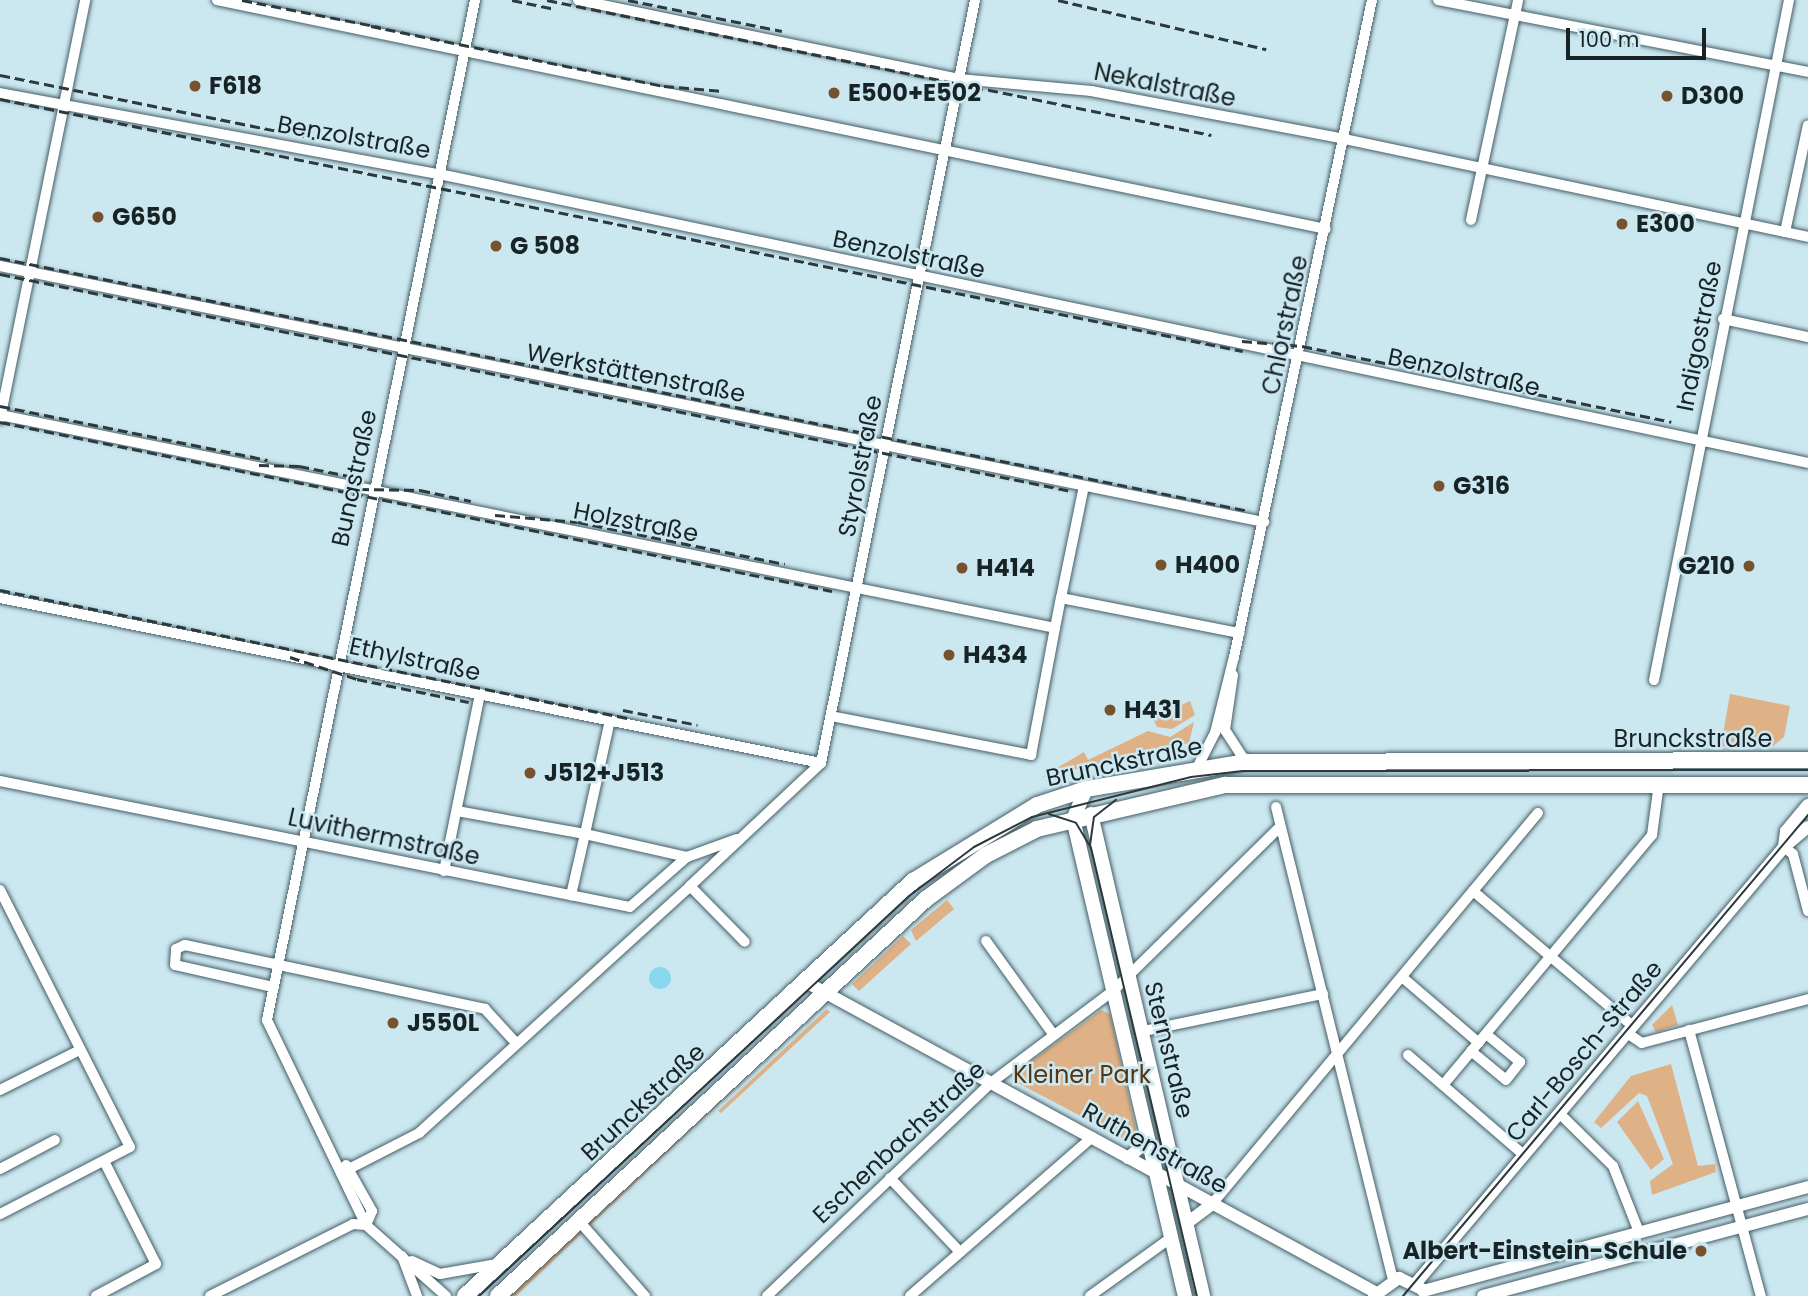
<!DOCTYPE html>
<meta charset="utf-8">
<style>
body{margin:0}
#map{position:relative;width:1808px;height:1296px;overflow:hidden;background:#cbe7f0;font-family:Poppins,sans-serif}
div>[style]{position:absolute}
.green>*{inset:0;background:#dfb186}
.water>*{inset:0;background:#89d7ee}
.round{border-radius:50%}
.roads{filter:drop-shadow(0 0 2px #455e65) drop-shadow(0 0 2px #455e65)}
.minor>*{height:10px;margin:-5px;padding:0 5px;transform-origin:5px;border-radius:5px;background:#fff}
.tertiary>*{height:12px;margin:-6px;padding:0 6px;transform-origin:6px;border-radius:6px;background:#fff}
.secondary>*{height:14px;margin:-7px;padding:0 7px;transform-origin:7px;border-radius:7px;background:#fff}
.primary>*{height:16px;margin:-8px;padding:0 8px;transform-origin:8px;border-radius:8px;background:#fff}
.tram>*{height:2px;margin:-1px;padding:0 1px;transform-origin:1px;border-radius:1px;background:#2c393d}
.rail>*{height:2.5px;margin-top:-1.25px;transform-origin:0;background:repeating-linear-gradient(90deg,#2c393d 0 10px,transparent 0 15px)}
.dots>*{width:19px;height:19px;translate:-50% -50%;box-sizing:border-box;border:4px solid #cbe7f0;border-radius:50%}
span{translate:-50% -50%;white-space:nowrap;text-align:center;line-height:1.15;-webkit-text-stroke:5px #cbe7f0;paint-order:stroke}
.street-label{font-size:24px;color:#182326}
.poi-label{font-size:24px;color:#182326;font-weight:700}
.left{translate:0 -50%;text-align:left}
.right{translate:-100% -50%;text-align:right}
.park-label{font-size:24px;color:#553410}
.scale{position:absolute;left:1566px;top:28px;width:140px;height:32px;box-sizing:border-box;border:4px solid #182326;border-top:0;padding-left:9px;font-size:21px;line-height:24px;white-space:nowrap;color:#182326;-webkit-text-stroke:5px #cbe7f0;paint-order:stroke}
</style>
<div id="map">
<div class="green">
<i style="clip-path:polygon(1730px 694px,1790px 706px,1784px 737px,1773px 746px,1721px 746px)"></i>
<i style="clip-path:polygon(1190px 701px,1195px 715px,1172px 729px,1157px 727px,1153px 719px)"></i>
<i style="clip-path:polygon(1194px 722px,1189px 743px,1042px 777px,1084px 752px,1088px 760px,1148px 731px,1170px 737px)"></i>
<i style="clip-path:polygon(947px 900px,954px 909px,916px 941px,911px 930px)"></i>
<i style="clip-path:polygon(903px 936px,911px 944px,859px 991px,852px 984px)"></i>
<i style="clip-path:polygon(831px 997px,516px 1296px,506px 1296px)"></i>
<i style="clip-path:polygon(1672px 1005px,1678px 1025px,1656px 1032px,1652px 1025px)"></i>
<i style="clip-path:polygon(827px 1009px,830px 1012px,721px 1113px,718px 1111px)"></i>
<i style="clip-path:polygon(1101px 1010px,1110px 1014px,1137px 1134px,1132px 1143px,1016px 1082px,1015px 1073px)"></i>
<i style="clip-path:polygon(1671px 1064px,1698px 1166px,1715px 1164px,1716px 1172px,1652px 1195px,1650px 1181px,1673px 1164px,1647px 1096px,1639px 1093px,1601px 1128px,1594px 1122px,1631px 1076px)"></i>
<i style="clip-path:polygon(1638px 1101px,1664px 1159px,1651px 1170px,1617px 1122px)"></i>
</div>
<div class="water">
<i class="round" style="left:649px;top:967px;width:22px;height:22px"></i>
</div>
<div class="roads">
<div class="minor">
<i style="left:217px;top:0;width:1132px;rotate:11.67deg"></i>
<i style="left:578px;top:0;width:389px;rotate:11.7deg"></i>
<i style="left:959px;top:79px;width:133px;rotate:5.2deg"></i>
<i style="left:1091px;top:91px;width:258px;rotate:10.7deg"></i>
<i style="left:1344px;top:139px;width:474px;rotate:11.9deg"></i>
<i style="left:1438px;top:0;width:377px;rotate:11deg"></i>
<i style="left:0;top:93px;width:446px;rotate:10.5deg"></i>
<i style="left:439px;top:174px;width:1399px;rotate:11.92deg"></i>
<i style="left:1471px;top:220px;width:225px;rotate:-77.9deg"></i>
<i style="left:1785px;top:232px;width:109px;rotate:-77.9deg"></i>
<i style="left:0;top:266px;width:1290px;rotate:11.45deg"></i>
<i style="left:1723px;top:319px;width:87px;rotate:12deg"></i>
<i style="left:0;top:415px;width:1076px;rotate:11.41deg"></i>
<i style="left:1055px;top:628px;width:31px;rotate:-79deg"></i>
<i style="left:1061px;top:598px;width:182px;rotate:11.1deg"></i>
<i style="left:0;top:419px;width:428px;rotate:-78.5deg"></i>
<i style="left:0;top:598px;width:837px;rotate:11.36deg"></i>
<i style="left:1061px;top:598px;width:114px;rotate:-78.4deg"></i>
<i style="left:1233px;top:675px;width:56px;rotate:98.3deg"></i>
<i style="left:1225px;top:730px;width:38px;rotate:57deg"></i>
<i style="left:1654px;top:680px;width:693px;rotate:-78.77deg"></i>
<i style="left:831px;top:716px;width:204px;rotate:11deg"></i>
<i style="left:1031px;top:755px;width:129px;rotate:-79.3deg"></i>
<i style="left:610px;top:720px;width:117px;rotate:102.4deg"></i>
<i style="left:585px;top:834px;width:105px;rotate:12.7deg"></i>
<i style="left:1197px;top:768px;width:39px;rotate:-63deg"></i>
<i style="left:1215px;top:733px;width:78px;rotate:-76deg"></i>
<i style="left:1234px;top:657px;width:671px;rotate:-78.14deg"></i>
<i style="left:0;top:781px;width:642px;rotate:11.31deg"></i>
<i style="left:630px;top:907px;width:76px;rotate:-41.3deg"></i>
<i style="left:687px;top:857px;width:53px;rotate:-19.8deg"></i>
<i style="left:1276px;top:807px;width:486px;rotate:76.1deg"></i>
<i style="left:457px;top:811px;width:130px;rotate:10.2deg"></i>
<i style="left:585px;top:834px;width:63px;rotate:102.9deg"></i>
<i style="left:1784px;top:847px;width:11px;rotate:38deg"></i>
<i style="left:1793px;top:854px;width:59px;rotate:75.3deg"></i>
<i style="left:444px;top:871px;width:181px;rotate:-78.5deg"></i>
<i style="left:690px;top:886px;width:180px;rotate:-43.2deg"></i>
<i style="left:821px;top:763px;width:778px;rotate:-78.59deg"></i>
<i style="left:0;top:890px;width:288px;rotate:63.2deg"></i>
<i style="left:130px;top:1147px;width:146px;rotate:152.7deg"></i>
<i style="left:1473px;top:891px;width:209px;rotate:40.2deg"></i>
<i style="left:986px;top:941px;width:115px;rotate:54.2deg"></i>
<i style="left:1402px;top:977px;width:101px;rotate:40.6deg"></i>
<i style="left:273px;top:987px;width:100px;rotate:-167.3deg"></i>
<i style="left:175px;top:965px;width:16px;rotate:-86deg"></i>
<i style="left:176px;top:949px;width:10px;rotate:-24deg"></i>
<i style="left:185px;top:945px;width:307px;rotate:12deg"></i>
<i style="left:485px;top:1009px;width:45px;rotate:47.7deg"></i>
<i style="left:1689px;top:1030px;width:276px;rotate:74.9deg"></i>
<i style="left:1139px;top:1032px;width:188px;rotate:-11.7deg"></i>
<i style="left:1627px;top:1033px;width:18px;rotate:34deg"></i>
<i style="left:1642px;top:1043px;width:172px;rotate:-14.8deg"></i>
<i style="left:1471px;top:1051px;width:45px;rotate:39.6deg"></i>
<i style="left:1506px;top:1080px;width:23px;rotate:-52deg"></i>
<i style="left:1520px;top:1062px;width:44px;rotate:-140.5deg"></i>
<i style="left:1408px;top:1055px;width:153px;rotate:40.8deg"></i>
<i style="left:1443px;top:1085px;width:326px;rotate:-50.1deg"></i>
<i style="left:1652px;top:835px;width:52px;rotate:-82.3deg"></i>
<i style="left:0;top:1090px;width:89px;rotate:-26.6deg"></i>
<i style="left:1559px;top:1113px;width:76px;rotate:44.5deg"></i>
<i style="left:1613px;top:1166px;width:71px;rotate:68.5deg"></i>
<i style="left:346px;top:1165px;width:53px;rotate:60.5deg"></i>
<i style="left:372px;top:1211px;width:15px;rotate:113deg"></i>
<i style="left:0;top:1169px;width:62px;rotate:-27.8deg"></i>
<i style="left:341px;top:1173px;width:88px;rotate:-27.1deg"></i>
<i style="left:419px;top:1133px;width:367px;rotate:-42.3deg"></i>
<i style="left:690px;top:886px;width:78px;rotate:45.5deg"></i>
<i style="left:890px;top:1178px;width:102px;rotate:46.6deg"></i>
<i style="left:1212px;top:1204px;width:509px;rotate:-50.18deg"></i>
<i style="left:579px;top:1221px;width:100px;rotate:48.7deg"></i>
<i style="left:402px;top:1256px;width:43px;rotate:69.4deg"></i>
<i style="left:412px;top:1261px;width:31px;rotate:25deg"></i>
<i style="left:440px;top:1274px;width:58px;rotate:-10deg"></i>
<i style="left:96px;top:1296px;width:68px;rotate:-28.1deg"></i>
<i style="left:156px;top:1264px;width:115px;rotate:-116.8deg"></i>
<i style="left:210px;top:1296px;width:160px;rotate:-26.7deg"></i>
<i style="left:353px;top:1224px;width:13px;rotate:4deg"></i>
<i style="left:446px;top:1296px;width:107px;rotate:-138.4deg"></i>
<i style="left:366px;top:1225px;width:228px;rotate:-115.8deg"></i>
<i style="left:267px;top:1020px;width:1041px;rotate:-78.47deg"></i>
<i style="left:767px;top:1296px;width:311px;rotate:-43.6deg"></i>
<i style="left:992px;top:1082px;width:153px;rotate:-37deg"></i>
<i style="left:1114px;top:990px;width:233px;rotate:-44.5deg"></i>
<i style="left:910px;top:1296px;width:242px;rotate:-41.1deg"></i>
<i style="left:1090px;top:1296px;width:101px;rotate:-35.7deg"></i>
</div>
<div class="tertiary">
<i style="left:1784px;top:847px;width:16px;rotate:-83deg"></i>
<i style="left:1786px;top:831px;width:34px;rotate:-50deg"></i>
<i style="left:804px;top:981px;width:650px;rotate:28.58deg"></i>
<i style="left:1128px;top:1158px;width:28px;rotate:-41deg"></i>
<i style="left:1187px;top:1223px;width:31px;rotate:-37deg"></i>
<i style="left:1416px;top:1283px;width:571px;rotate:-49.83deg"></i>
<i style="left:1784px;top:847px;width:31px;rotate:-40deg"></i>
<i style="left:1423px;top:1291px;width:399px;rotate:-15.1deg"></i>
<i style="left:1374px;top:1296px;width:31px;rotate:-36deg"></i>
<i style="left:1399px;top:1278px;width:25px;rotate:26deg"></i>
<i style="left:1483px;top:1296px;width:336px;rotate:-15deg"></i>
</div>
<div class="secondary">
<i style="left:1086px;top:789px;width:33px;rotate:113deg"></i>
<i style="left:1073px;top:819px;width:490px;rotate:76.8deg"></i>
<i style="left:1091px;top:814px;width:495px;rotate:76.9deg"></i>
</div>
<div class="primary">
<i style="left:465px;top:1296px;width:611px;rotate:-42.81deg"></i>
<i style="left:913px;top:881px;width:145px;rotate:-31.5deg"></i>
<i style="left:1037px;top:805px;width:52px;rotate:-18.1deg"></i>
<i style="left:1086px;top:789px;width:162px;rotate:-9.6deg"></i>
<i style="left:1246px;top:762px;width:562px;rotate:-0.2deg"></i>
<i style="left:498px;top:1296px;width:584px;rotate:-42.85deg"></i>
<i style="left:926px;top:899px;width:74px;rotate:-36.3deg"></i>
<i style="left:986px;top:855px;width:57px;rotate:-27deg"></i>
<i style="left:1037px;top:829px;width:193px;rotate:-13.2deg"></i>
<i style="left:1225px;top:785px;width:583px"></i>
</div>
</div>
<div class="tram">
<i style="left:1049px;top:814px;width:28px;rotate:18deg"></i>
<i style="left:1076px;top:823px;width:29px;rotate:59deg"></i>
<i style="left:1091px;top:848px;width:460px;rotate:76.7deg"></i>
<i style="left:1090px;top:845px;width:28px;rotate:-82deg"></i>
<i style="left:1094px;top:817px;width:28px;rotate:-38deg"></i>
<i style="left:479px;top:1296px;width:587px;rotate:-42.93deg"></i>
<i style="left:909px;top:896px;width:81px;rotate:-37deg"></i>
<i style="left:974px;top:847px;width:65px;rotate:-27.3deg"></i>
<i style="left:1032px;top:817px;width:164px;rotate:-14.1deg"></i>
<i style="left:1191px;top:777px;width:52px;rotate:-6.6deg"></i>
<i style="left:1243px;top:771px;width:565px;rotate:-0.1deg"></i>
<i style="left:1403px;top:1296px;width:629px;rotate:-49.9deg"></i>
</div>
<div class="rail">
<i style="left:242px;top:0;width:141px;rotate:11.1deg"></i>
<i style="left:512px;top:0;width:44px;rotate:11.8deg"></i>
<i style="left:547px;top:0;width:678px;rotate:11.49deg"></i>
<i style="left:628px;top:0;width:157px;rotate:11.4deg"></i>
<i style="left:1058px;top:0;width:214px;rotate:13.3deg"></i>
<i style="left:371px;top:26px;width:299px;rotate:11.6deg"></i>
<i style="left:664px;top:86px;width:59px;rotate:4.8deg"></i>
<i style="left:0;top:75px;width:322px;rotate:11.4deg"></i>
<i style="left:0;top:99px;width:1268px;rotate:11.46deg"></i>
<i style="left:0;top:258px;width:1274px;rotate:11.45deg"></i>
<i style="left:0;top:274px;width:1093px;rotate:11.45deg"></i>
<i style="left:1242px;top:341px;width:60px;rotate:4.8deg"></i>
<i style="left:1302px;top:346px;width:377px;rotate:11.6deg"></i>
<i style="left:0;top:406px;width:273px;rotate:11.4deg"></i>
<i style="left:0;top:422px;width:849px;rotate:11.48deg"></i>
<i style="left:259px;top:465px;width:40px;rotate:1.4deg"></i>
<i style="left:299px;top:466px;width:66px;rotate:11.3deg"></i>
<i style="left:359px;top:489px;width:61px;rotate:0.9deg"></i>
<i style="left:420px;top:490px;width:52px;rotate:12.2deg"></i>
<i style="left:495px;top:515px;width:83px;rotate:4.8deg"></i>
<i style="left:578px;top:522px;width:211px;rotate:11.5deg"></i>
<i style="left:0;top:590px;width:645px;rotate:11.54deg"></i>
<i style="left:290px;top:657px;width:71px;rotate:18.2deg"></i>
<i style="left:357px;top:679px;width:114px;rotate:11.6deg"></i>
<i style="left:623px;top:710px;width:76px;rotate:11.3deg"></i>
</div>
<div class="dots">
<i style="left:195px;top:86px;background:#77522d"></i>
<i style="left:834px;top:93px;background:#77522d"></i>
<i style="left:1667px;top:96px;background:#77522d"></i>
<i style="left:98px;top:217px;background:#77522d"></i>
<i style="left:1622px;top:224px;background:#77522d"></i>
<i style="left:496px;top:246px;background:#77522d"></i>
<i style="left:1439px;top:486px;background:#77522d"></i>
<i style="left:1161px;top:565px;background:#77522d"></i>
<i style="left:1749px;top:566px;background:#77522d"></i>
<i style="left:962px;top:568px;background:#77522d"></i>
<i style="left:949px;top:655px;background:#77522d"></i>
<i style="left:1110px;top:710px;background:#77522d"></i>
<i style="left:530px;top:773px;background:#77522d"></i>
<i style="left:393px;top:1023px;background:#77522d"></i>
<i style="left:1701px;top:1251px;background:#77522d"></i>
</div>
<div class="street-label">
<span style="left:1165px;top:85px;rotate:11deg">Nekalstraße</span>
<span style="left:354px;top:137px;rotate:10deg">Benzolstraße</span>
<span style="left:909px;top:254px;rotate:12deg">Benzolstraße</span>
<span style="left:1285px;top:325px;rotate:-78deg">Chlorstraße</span>
<span style="left:1699px;top:336px;rotate:-79deg">Indigostraße</span>
<span style="left:1464px;top:372px;rotate:12deg">Benzolstraße</span>
<span style="left:636px;top:373px;rotate:11deg">Werkstättenstraße</span>
<span style="left:860px;top:466px;rotate:-79deg">Styrolstraße</span>
<span style="left:354px;top:478px;rotate:-78deg">Bunastraße</span>
<span style="left:636px;top:522px;rotate:11deg">Holzstraße</span>
<span style="left:415px;top:659px;rotate:12deg">Ethylstraße</span>
<span style="left:1693px;top:739px">Brunckstraße</span>
<span style="left:1124px;top:762px;rotate:-12deg">Brunckstraße</span>
<span style="left:384px;top:837px;rotate:12deg">Luvithermstraße</span>
<span style="left:1169px;top:1050px;rotate:76deg">Sternstraße</span>
<span style="left:1584px;top:1051px;rotate:-50deg">Carl-Bosch-Straße</span>
<span style="left:643px;top:1102px;rotate:-43deg">Brunckstraße</span>
<span style="left:899px;top:1142px;rotate:-43deg">Eschenbachstraße</span>
<span style="left:1155px;top:1148px;rotate:29deg">Ruthenstraße</span>
</div>
<div class="poi-label">
<span class="left" style="left:209px;top:86px">F618</span>
<span class="left" style="left:848px;top:93px">E500+E502</span>
<span class="left" style="left:1681px;top:96px">D300</span>
<span class="left" style="left:112px;top:217px">G650</span>
<span class="left" style="left:1636px;top:224px">E300</span>
<span class="left" style="left:510px;top:246px">G 508</span>
<span class="left" style="left:1453px;top:486px">G316</span>
<span class="left" style="left:1175px;top:565px">H400</span>
<span class="right" style="left:1735px;top:566px">G210</span>
<span class="left" style="left:976px;top:568px">H414</span>
<span class="left" style="left:963px;top:655px">H434</span>
<span class="left" style="left:1124px;top:710px">H431</span>
<span class="left" style="left:544px;top:773px">J512+J513</span>
<span class="left" style="left:407px;top:1023px">J550L</span>
<span class="right" style="left:1687px;top:1251px">Albert-Einstein-Schule</span>
</div>
<div class="park-label">
<span style="left:1082px;top:1075px">Kleiner Park</span>
</div>
<div class="scale">100 m</div>
</div>
